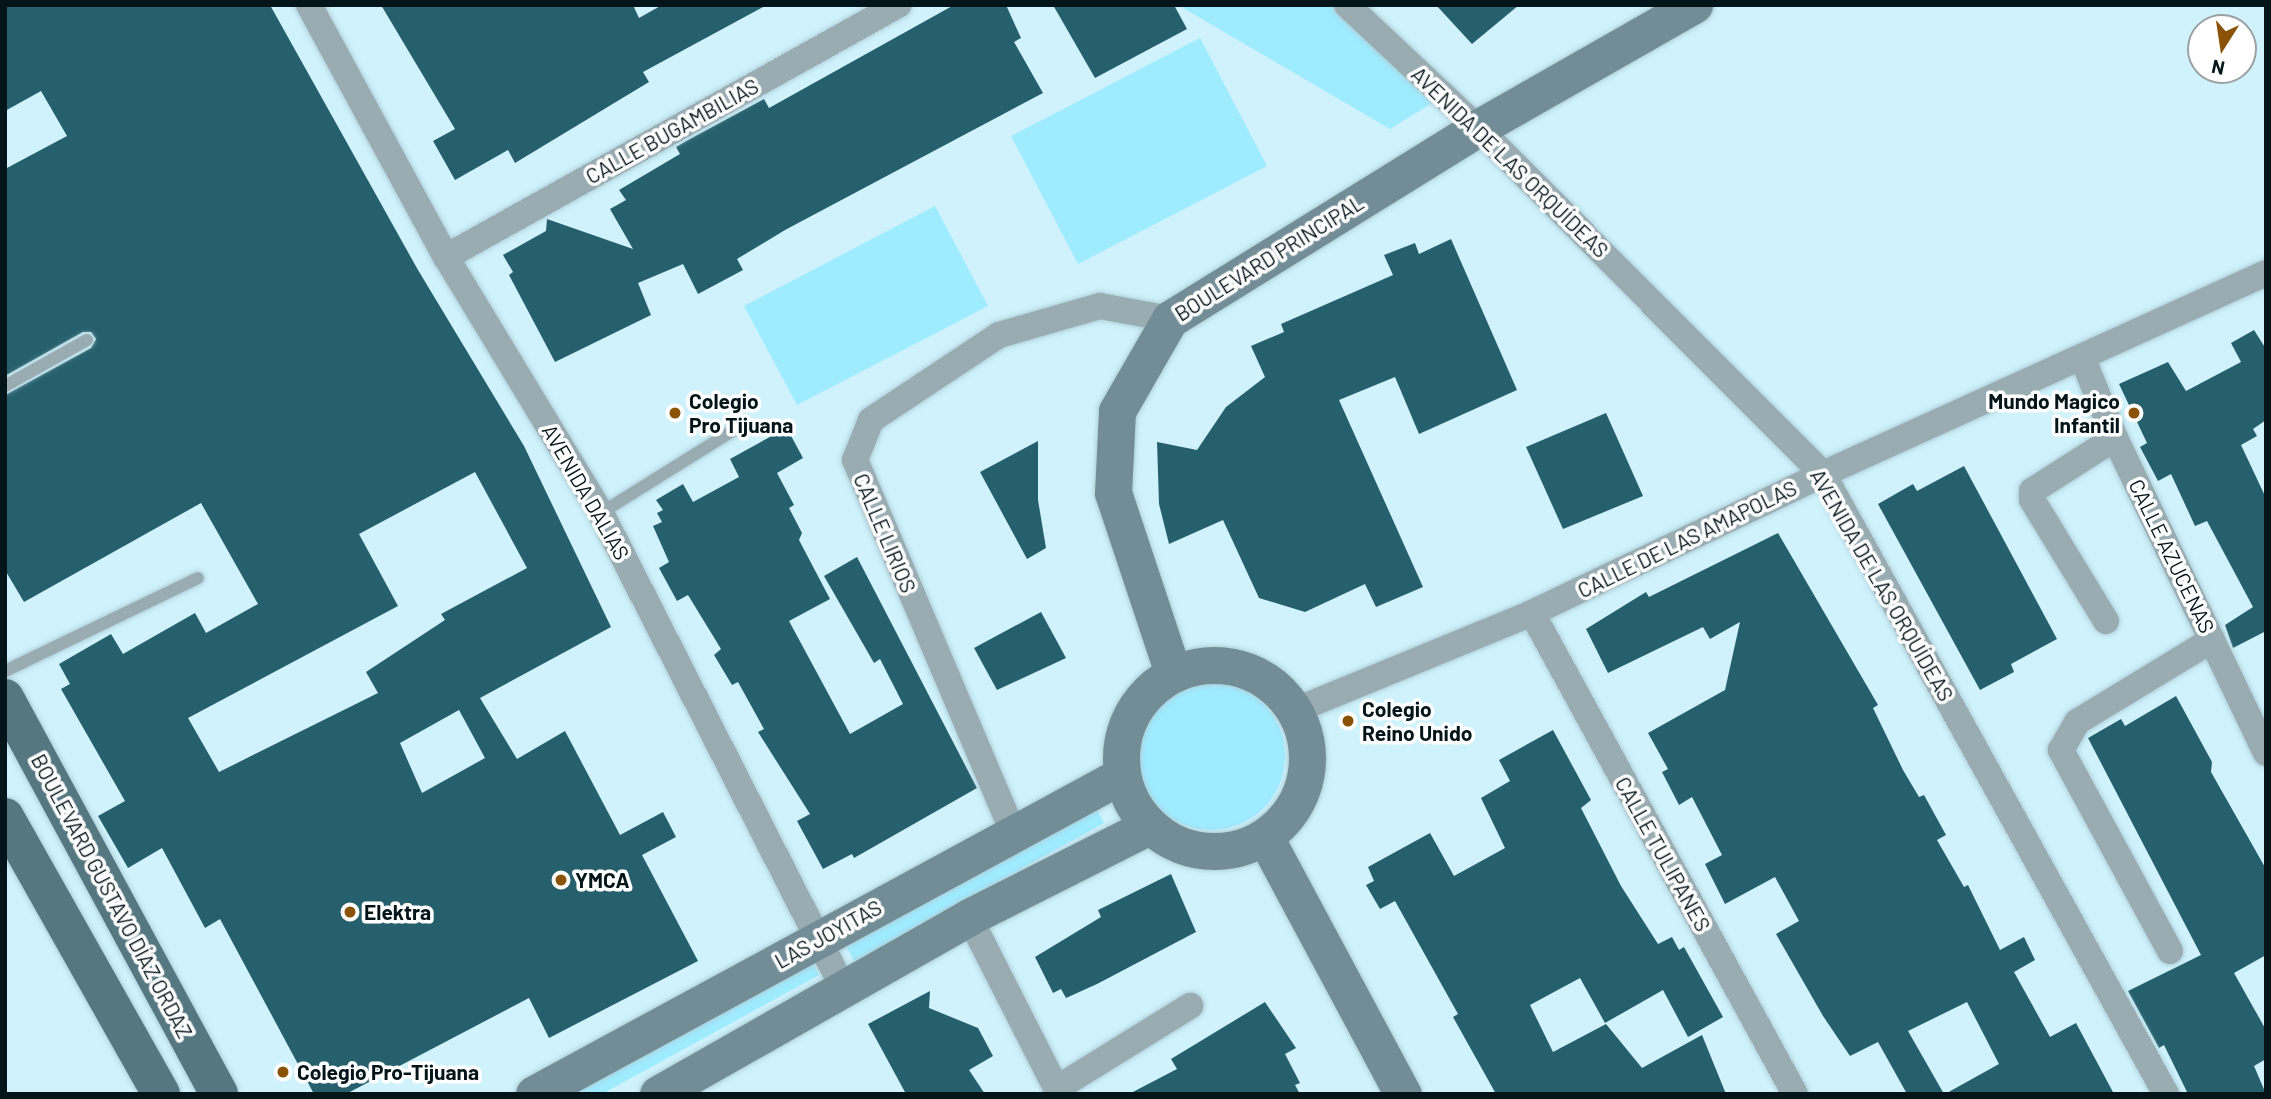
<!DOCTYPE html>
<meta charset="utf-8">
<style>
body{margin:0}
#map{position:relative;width:2271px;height:1099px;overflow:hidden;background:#cff2fc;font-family:Barlow,sans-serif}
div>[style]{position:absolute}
.green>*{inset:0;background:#9febff}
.round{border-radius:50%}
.building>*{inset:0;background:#27606d}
.roads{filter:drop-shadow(0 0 2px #afcfd8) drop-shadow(0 0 2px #afcfd8)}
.lane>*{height:12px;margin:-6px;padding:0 6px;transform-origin:6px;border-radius:6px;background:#99acb1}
.street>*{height:26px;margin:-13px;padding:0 13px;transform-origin:13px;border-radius:13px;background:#99acb1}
.secondary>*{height:37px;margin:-18.5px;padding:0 18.5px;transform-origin:18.5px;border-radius:18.5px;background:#728d95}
.secondary>.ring{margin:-18.5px;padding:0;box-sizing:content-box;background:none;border:37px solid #728d95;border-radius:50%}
.primary>*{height:38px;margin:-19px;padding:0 19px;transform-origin:19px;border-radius:19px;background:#557780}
.dots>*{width:19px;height:19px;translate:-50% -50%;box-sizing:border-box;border:4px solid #fff;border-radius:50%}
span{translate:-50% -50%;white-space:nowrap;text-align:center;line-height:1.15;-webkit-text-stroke:7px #fff;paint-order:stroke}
.street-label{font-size:21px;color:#041519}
.poi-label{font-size:21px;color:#041519;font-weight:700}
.left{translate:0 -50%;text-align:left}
.right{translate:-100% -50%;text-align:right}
.frame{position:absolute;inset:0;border:7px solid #041519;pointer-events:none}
.north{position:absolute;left:2187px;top:14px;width:70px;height:70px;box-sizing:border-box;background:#fff;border:2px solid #9ba1a3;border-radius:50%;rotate:192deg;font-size:19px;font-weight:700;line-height:28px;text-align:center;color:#041519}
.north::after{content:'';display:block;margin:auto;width:24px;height:32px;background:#8a5205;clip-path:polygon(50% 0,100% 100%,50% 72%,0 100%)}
</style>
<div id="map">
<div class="green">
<i style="clip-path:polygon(1178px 5px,1338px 5px,1437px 100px,1390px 129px)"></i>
<i style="clip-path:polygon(1200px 38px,1267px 166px,1078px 264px,1011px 136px)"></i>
<i style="clip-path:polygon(935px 206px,988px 306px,797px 405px,744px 306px)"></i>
<i class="round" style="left:1137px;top:682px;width:148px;height:148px"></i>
<i style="clip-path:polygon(1096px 808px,1104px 823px,854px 961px,846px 946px)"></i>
<i style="clip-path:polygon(810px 958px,819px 975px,602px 1094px,563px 1094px)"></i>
</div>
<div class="building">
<i style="clip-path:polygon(evenodd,5px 5px,270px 5px,418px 270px,524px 446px,611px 627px,480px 698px,517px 759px,565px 731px,620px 835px,663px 812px,676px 837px,642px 855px,698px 961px,549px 1038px,529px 998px,346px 1094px,314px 1094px,220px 919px,205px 928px,162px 848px,128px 868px,98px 816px,125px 801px,61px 689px,70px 684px,59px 664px,111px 634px,123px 654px,195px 613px,206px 633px,258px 604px,201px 503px,24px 602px,5px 570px,5px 395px,91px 348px,96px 339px,91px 332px,83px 332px,5px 376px,5px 169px,67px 136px,41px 91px,5px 111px,5px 5px,475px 472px,527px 568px,441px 614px,445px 620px,366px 672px,378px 693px,219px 772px,188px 718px,398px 606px,359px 534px,475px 472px,5px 5px,459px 710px,485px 758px,422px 793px,400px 743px,459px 710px)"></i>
<i style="clip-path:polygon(381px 5px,633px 5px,639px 18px,662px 5px,767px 5px,643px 72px,649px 82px,515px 163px,508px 150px,455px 180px,433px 141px,455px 129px)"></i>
<i style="clip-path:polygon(954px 5px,1006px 5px,1021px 38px,1014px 42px,1043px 93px,785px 230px,737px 259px,743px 270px,698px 294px,683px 264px,638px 283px,651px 315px,555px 362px,509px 275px,513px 272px,503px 255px,546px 231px,547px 219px,633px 249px,610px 209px,626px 200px,619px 190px,680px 154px,676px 147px,688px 140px,764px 99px,769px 108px)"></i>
<i style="clip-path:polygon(1053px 5px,1174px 5px,1187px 29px,1095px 78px)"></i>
<i style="clip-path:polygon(1436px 5px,1519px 5px,1472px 44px)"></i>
<i style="clip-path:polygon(1451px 239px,1517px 390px,1419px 434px,1395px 377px,1339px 400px,1423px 587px,1376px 607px,1365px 584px,1305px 612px,1259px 598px,1223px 520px,1169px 544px,1159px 504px,1157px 442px,1197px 450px,1226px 407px,1265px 377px,1251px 346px,1284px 332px,1281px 324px,1393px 275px,1384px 255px,1415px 243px,1419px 254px)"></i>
<i style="clip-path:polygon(2254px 330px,2266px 349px,2266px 420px,2253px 429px,2257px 436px,2241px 445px,2266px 498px,2266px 631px,2233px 648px,2225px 625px,2253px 607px,2207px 521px,2195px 526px,2171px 474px,2158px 481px,2140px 447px,2147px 443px,2119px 384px,2168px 362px,2186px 391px,2241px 362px,2231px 343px)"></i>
<i style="clip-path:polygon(1606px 413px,1643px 496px,1563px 529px,1526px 447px)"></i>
<i style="clip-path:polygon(779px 432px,789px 432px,803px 458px,777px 473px,794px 505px,789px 508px,802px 533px,799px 540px,830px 599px,789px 621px,850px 734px,903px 704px,880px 659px,874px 663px,824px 576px,857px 557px,977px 788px,854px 858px,852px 854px,823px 869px,797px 821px,810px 814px,758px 732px,764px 729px,738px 682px,732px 685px,714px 655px,721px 649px,688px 595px,677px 601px,659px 568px,669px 562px,653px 526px,662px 522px,657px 513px,663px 510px,656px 500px,683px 484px,693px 502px,739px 477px,730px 459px)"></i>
<i style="clip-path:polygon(1038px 441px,1038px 500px,1046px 548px,1027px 559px,980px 472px)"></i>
<i style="clip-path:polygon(1964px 466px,2057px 639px,2011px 664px,2014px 672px,1980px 690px,1878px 504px,1913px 484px,1917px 491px)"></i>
<i style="clip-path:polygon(1778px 533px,1878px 705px,1873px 708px,1903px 770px,1919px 797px,1924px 795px,1946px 835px,1937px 840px,1964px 887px,1968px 885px,2000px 950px,2024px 937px,2035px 960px,2014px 972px,2050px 1037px,2076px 1023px,2114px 1094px,1945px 1094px,1999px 1064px,1967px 1002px,1908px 1031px,1944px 1094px,1907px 1094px,1878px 1042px,1850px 1056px,1823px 1016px,1776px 934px,1799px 921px,1775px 877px,1725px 904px,1705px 864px,1722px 855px,1692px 797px,1679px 805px,1662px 772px,1668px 769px,1648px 733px,1725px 690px,1740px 622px,1710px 639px,1703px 627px,1608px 673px,1586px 629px,1646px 592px,1649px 597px)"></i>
<i style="clip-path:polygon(1041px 612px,1066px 658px,997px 690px,974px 648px)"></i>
<i style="clip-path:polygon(2176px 696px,2212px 762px,2211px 772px,2266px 869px,2266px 955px,2234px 973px,2266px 1030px,2266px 1059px,2254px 1066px,2266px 1094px,2188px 1094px,2164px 1045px,2159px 1048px,2128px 991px,2201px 955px,2088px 738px,2121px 719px,2125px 726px)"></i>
<i style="clip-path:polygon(1553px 730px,1591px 800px,1581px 808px,1621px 886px,1658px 944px,1672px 937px,1679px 950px,1684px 947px,1723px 1017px,1688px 1037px,1663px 990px,1605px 1023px,1580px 978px,1530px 1005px,1553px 1052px,1606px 1024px,1642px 1068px,1702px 1035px,1726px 1094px,1496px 1094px,1453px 1017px,1458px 1014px,1395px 901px,1380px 909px,1366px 885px,1374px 881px,1368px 867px,1430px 833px,1454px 876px,1505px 848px,1481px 798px,1510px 781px,1499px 760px)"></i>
<i style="clip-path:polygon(1171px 874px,1196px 932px,1097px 984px,1066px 998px,1061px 989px,1053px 993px,1035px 957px,1101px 917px,1098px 910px)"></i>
<i style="clip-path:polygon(930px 991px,929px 1008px,978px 1028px,993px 1056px,969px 1070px,985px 1094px,906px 1094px,868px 1024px)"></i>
<i style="clip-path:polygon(1265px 1002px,1296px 1048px,1285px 1054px,1300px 1083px,1295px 1085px,1300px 1094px,1129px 1094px,1177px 1069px,1171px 1059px)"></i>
</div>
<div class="roads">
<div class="lane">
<i style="left:5px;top:386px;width:94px;rotate:-29.3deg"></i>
<i style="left:601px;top:513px;width:166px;rotate:-32deg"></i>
<i style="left:5px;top:671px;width:214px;rotate:-25.7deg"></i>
</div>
<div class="street">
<i style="left:309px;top:5px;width:287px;rotate:61.5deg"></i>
<i style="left:446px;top:257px;width:299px;rotate:58.8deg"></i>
<i style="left:601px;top:513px;width:533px;rotate:63deg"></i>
<i style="left:1347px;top:5px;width:180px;rotate:43.2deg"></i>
<i style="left:1478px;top:128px;width:489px;rotate:45.1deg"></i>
<i style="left:1823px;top:474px;width:709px;rotate:61.05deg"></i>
<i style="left:446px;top:257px;width:518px;rotate:-29.14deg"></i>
<i style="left:2082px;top:357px;width:87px;rotate:67.8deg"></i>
<i style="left:2115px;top:438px;width:349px;rotate:64.4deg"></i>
<i style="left:1532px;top:613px;width:548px;rotate:61.33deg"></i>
<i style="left:2106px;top:621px;width:142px;rotate:-121.4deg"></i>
<i style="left:2032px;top:500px;width:9px;rotate:-90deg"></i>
<i style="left:2032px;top:491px;width:98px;rotate:-32.6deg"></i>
<i style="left:1296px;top:710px;width:255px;rotate:-22.3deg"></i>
<i style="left:1532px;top:613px;width:322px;rotate:-25.5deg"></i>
<i style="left:1823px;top:474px;width:486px;rotate:-24.4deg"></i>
<i style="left:1013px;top:832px;width:404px;rotate:-113deg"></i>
<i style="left:855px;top:460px;width:43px;rotate:-68.2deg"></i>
<i style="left:871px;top:420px;width:154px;rotate:-33.6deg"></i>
<i style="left:999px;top:335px;width:105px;rotate:-16deg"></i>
<i style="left:1100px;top:306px;width:71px;rotate:10.5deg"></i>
<i style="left:969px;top:917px;width:199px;rotate:63deg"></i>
<i style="left:2170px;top:951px;width:229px;rotate:-118.5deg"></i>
<i style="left:2061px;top:750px;width:32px;rotate:-60deg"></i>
<i style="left:2077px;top:722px;width:158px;rotate:-31.3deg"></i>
<i style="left:1056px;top:1089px;width:158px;rotate:-31.8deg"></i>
</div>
<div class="secondary">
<i class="ring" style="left:1121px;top:665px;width:149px;height:149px"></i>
<i style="left:1173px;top:673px;width:190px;rotate:-108.4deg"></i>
<i style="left:1113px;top:493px;width:82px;rotate:-87.2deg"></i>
<i style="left:1117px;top:411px;width:106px;rotate:-60.1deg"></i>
<i style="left:1170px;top:319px;width:362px;rotate:-31.8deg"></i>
<i style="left:1478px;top:128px;width:249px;rotate:-29.7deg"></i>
<i style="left:1265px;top:837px;width:292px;rotate:61.8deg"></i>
<i style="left:534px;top:1094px;width:669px;rotate:-28.48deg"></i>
<i style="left:658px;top:1094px;width:358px;rotate:-29.6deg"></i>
<i style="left:969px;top:917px;width:202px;rotate:-26.8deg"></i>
</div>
<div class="primary">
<i style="left:5px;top:698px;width:450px;rotate:61.6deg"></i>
<i style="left:5px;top:817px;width:318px;rotate:60.6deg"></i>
</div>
</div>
<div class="dots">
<i style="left:675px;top:413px;background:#8a5205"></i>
<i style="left:2134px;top:413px;background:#8a5205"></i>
<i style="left:1348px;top:721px;background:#8a5205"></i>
<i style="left:561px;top:880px;background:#8a5205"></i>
<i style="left:350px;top:912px;background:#8a5205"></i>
<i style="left:283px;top:1072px;background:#8a5205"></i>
</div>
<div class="street-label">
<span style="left:672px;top:131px;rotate:-29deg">CALLE BUGAMBILIAS</span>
<span style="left:1510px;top:162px;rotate:44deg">AVENIDA DE LAS ORQUÍDEAS</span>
<span style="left:1269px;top:258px;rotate:-32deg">BOULEVARD PRINCIPAL</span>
<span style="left:586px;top:492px;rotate:60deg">AVENIDA DALIAS</span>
<span style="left:885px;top:533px;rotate:67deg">CALLE LIRIOS</span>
<span style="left:1687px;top:539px;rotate:-26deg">CALLE DE LAS AMAPOLAS</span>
<span style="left:2172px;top:556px;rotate:64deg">CALLE AZUCENAS</span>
<span style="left:1882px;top:585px;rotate:60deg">AVENIDA DE LAS ORQUÍDEAS</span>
<span style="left:1663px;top:854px;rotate:61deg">CALLE TULIPANES</span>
<span style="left:112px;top:896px;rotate:62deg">BOULEVARD GUSTAVO DÍAZ ORDAZ</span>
<span style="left:828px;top:934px;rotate:-29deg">LAS JOYITAS</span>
</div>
<div class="poi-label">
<span class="left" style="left:689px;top:413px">Colegio<br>Pro Tijuana</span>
<span class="right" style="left:2120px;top:413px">Mundo Magico<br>Infantil</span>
<span class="left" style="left:1362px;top:721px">Colegio<br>Reino Unido</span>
<span class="left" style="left:575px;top:880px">YMCA</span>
<span class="left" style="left:364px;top:912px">Elektra</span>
<span class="left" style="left:297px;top:1072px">Colegio Pro-Tijuana</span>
</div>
<div class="frame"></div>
<div class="north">N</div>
</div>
